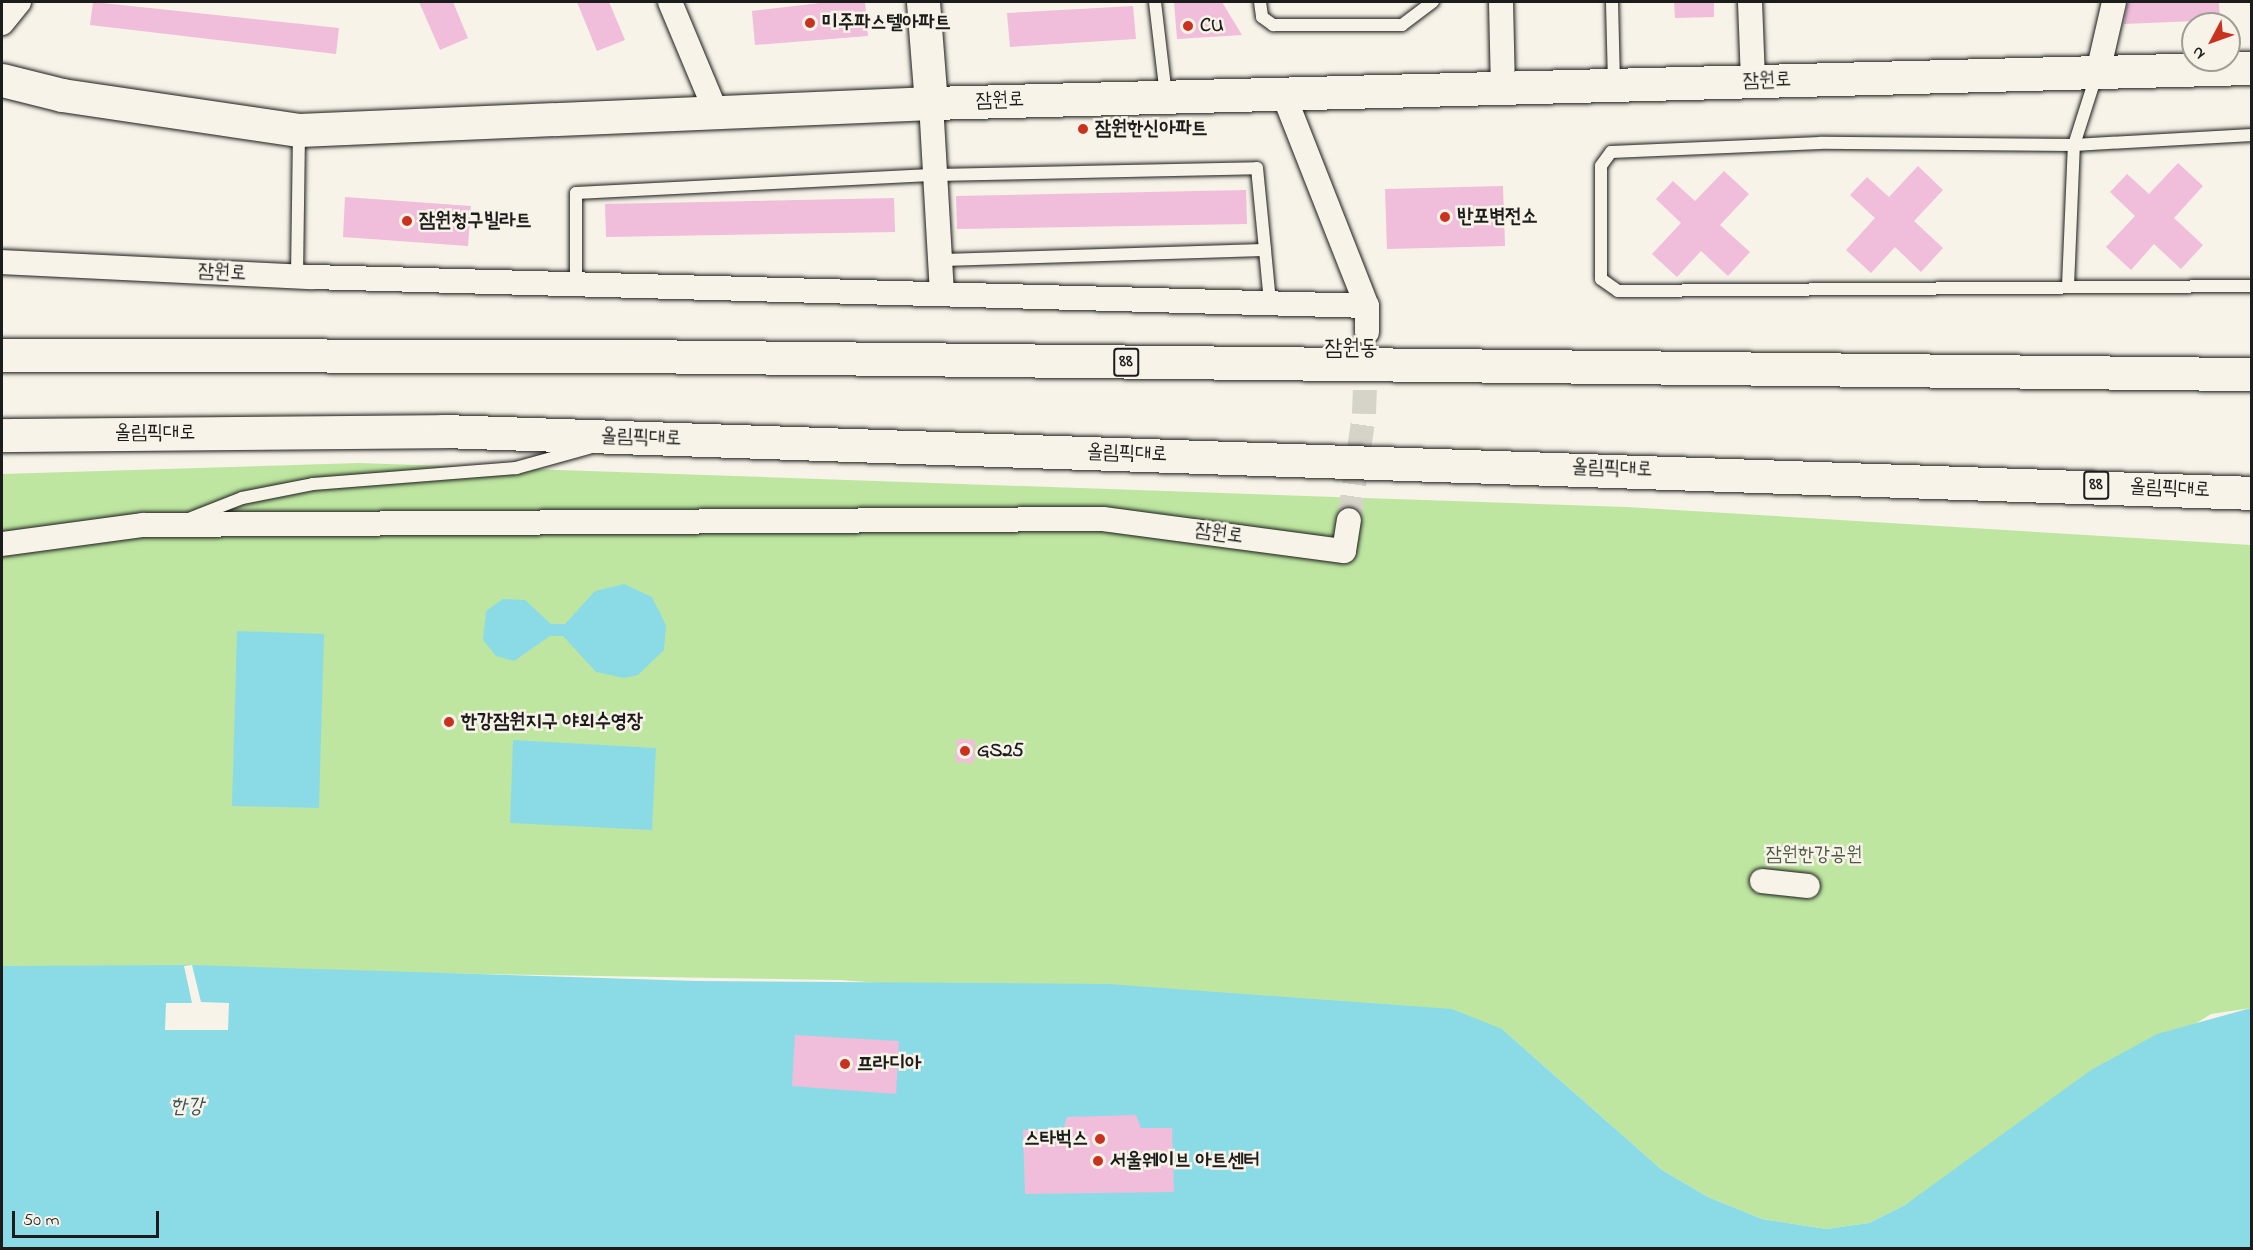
<!DOCTYPE html>
<meta charset="utf-8">
<style>
body{margin:0}
#map{position:relative;width:2253px;height:1250px;overflow:hidden;background:#f7f3e8;font-family:"Indie Flower","Poor Story",sans-serif}
div>[style]{position:absolute}
.green>*{inset:0;background:#bee6a1}
.water>*{inset:0;background:#8bdbe7}
.pier>*{inset:0;background:#f7f3e8}
.building>*{inset:0;background:#f0bddb}
.street-tunnel>*{height:24px;margin-top:-12px;transform-origin:0;background:repeating-linear-gradient(90deg,#d6d3c9 0 24px,transparent 0 36px)}
.roads{filter:drop-shadow(0 0 2px #1c1c1c) drop-shadow(0 0 2px #1c1c1c)}
.lane>*{height:12px;margin:-6px;padding:0 6px;transform-origin:6px;border-radius:6px;background:#f7f3e8}
.street>*{height:24px;margin:-12px;padding:0 12px;transform-origin:12px;border-radius:12px;background:#f7f3e8}
.secondary>*{height:33px;margin:-16.5px;padding:0 16.5px;transform-origin:16.5px;border-radius:16.5px;background:#f7f3e8}
.highway>*{height:33px;margin:-16.5px;padding:0 16.5px;transform-origin:16.5px;border-radius:16.5px;background:#f7f3e8}
.dots>*{width:16px;height:16px;translate:-50% -50%;box-sizing:border-box;border:3px solid #f7f3e8;border-radius:50%}
span{translate:-50% -50%;white-space:nowrap;text-align:center;line-height:1.15;-webkit-text-stroke:5px #f7f3e8;paint-order:stroke}
.shield-label span{padding:2px 4px;background:#f7f3e8;border:2px solid;border-radius:4px;-webkit-text-stroke-width:0}
.shield-label{font-size:18px;color:#1c1c1c;font-weight:700}
.poi-label{font-size:20px;color:#1c1c1c;font-weight:700}
.left{translate:0 -50%;text-align:left}
.right{translate:-100% -50%;text-align:right}
.street-label{font-size:20px;color:#1c1c1c}
.park-label{font-size:20px;color:#4d5944}
.water-label{font-size:21px;color:#3d5559;font-style:italic}
.quarter-label{font-size:22px;color:#1c1c1c}
.frame{position:absolute;inset:0;border:3px solid #1c1c1c;pointer-events:none}
.north{position:absolute;left:2181px;top:12px;width:60px;height:60px;box-sizing:border-box;background:#f7f3e8;border:2px solid #9f9d96;border-radius:50%;rotate:229deg;font-size:16px;font-weight:700;line-height:24px;text-align:center;color:#1c1c1c}
.north::after{content:'';display:block;margin:auto;width:21px;height:27px;background:#c8321e;clip-path:polygon(50% 0,100% 100%,50% 72%,0 100%)}
.scale{position:absolute;left:12px;top:1211px;width:147px;height:27px;box-sizing:border-box;border:3px solid #1c1c1c;border-top:0;padding-left:8px;font-size:18px;line-height:21px;white-space:nowrap;color:#1c1c1c;-webkit-text-stroke:4px #f7f3e8;paint-order:stroke}
</style>
<div id="map">
<div class="green">
<i style="clip-path:polygon(359px 463px,1626px 507px,2251px 545px,2251px 1008px,2211px 1014px,1905px 1205px,1869px 1223px,1826px 1229px,1762px 1219px,1708px 1197px,1662px 1170px,1502px 1029px,840px 980px,2px 966px,2px 474px)"></i>
</div>
<div class="water">
<i style="clip-path:polygon(624px 584px,652px 597px,666px 625px,664px 650px,638px 675px,624px 678px,596px 672px,563px 636px,550px 636px,514px 661px,496px 656px,483px 640px,486px 611px,503px 599px,525px 600px,551px 624px,565px 624px,595px 591px)"></i>
<i style="clip-path:polygon(237px 631px,324px 634px,319px 808px,232px 806px)"></i>
<i style="clip-path:polygon(513px 740px,656px 748px,652px 830px,510px 823px)"></i>
<i style="clip-path:polygon(192px 965px,696px 981px,1108px 984px,1452px 1009px,1502px 1029px,1662px 1170px,1708px 1197px,1762px 1219px,1826px 1229px,1869px 1223px,1905px 1205px,2091px 1070px,2157px 1034px,2251px 1008px,2251px 1248px,2px 1248px,2px 966px)"></i>
</div>
<div class="pier">
<i style="clip-path:polygon(192px 965px,201px 1002px,229px 1003px,228px 1030px,165px 1030px,166px 1003px,192px 1003px,184px 966px)"></i>
</div>
<div class="building">
<i style="clip-path:polygon(93px 2px,339px 28px,336px 54px,90px 25px)"></i>
<i style="clip-path:polygon(419px 2px,453px 2px,468px 38px,440px 50px)"></i>
<i style="clip-path:polygon(577px 2px,609px 2px,625px 40px,597px 51px)"></i>
<i style="clip-path:polygon(829px 2px,865px 2px,868px 36px,755px 45px,752px 11px)"></i>
<i style="clip-path:polygon(1174px 2px,1222px 2px,1242px 35px,1177px 39px)"></i>
<i style="clip-path:polygon(1674px 2px,1714px 2px,1714px 17px,1675px 18px)"></i>
<i style="clip-path:polygon(2128px 2px,2219px 2px,2220px 20px,2124px 24px)"></i>
<i style="clip-path:polygon(1133px 6px,1136px 39px,1010px 47px,1007px 13px)"></i>
<i style="clip-path:polygon(2178px 163px,2203px 186px,2174px 218px,2203px 245px,2181px 269px,2154px 244px,2131px 270px,2106px 247px,2135px 216px,2110px 192px,2127px 174px,2149px 194px)"></i>
<i style="clip-path:polygon(1918px 166px,1943px 190px,1914px 221px,1943px 248px,1921px 272px,1895px 247px,1871px 273px,1846px 250px,1875px 218px,1850px 195px,1867px 177px,1889px 197px)"></i>
<i style="clip-path:polygon(1724px 171px,1749px 194px,1720px 225px,1750px 252px,1728px 276px,1701px 251px,1677px 277px,1652px 254px,1681px 223px,1656px 199px,1673px 181px,1695px 201px)"></i>
<i style="clip-path:polygon(1503px 186px,1505px 246px,1387px 249px,1385px 189px)"></i>
<i style="clip-path:polygon(1246px 190px,1247px 224px,957px 229px,956px 196px)"></i>
<i style="clip-path:polygon(345px 197px,471px 206px,468px 246px,343px 237px)"></i>
<i style="clip-path:polygon(894px 198px,895px 232px,606px 237px,605px 204px)"></i>
<i style="clip-path:polygon(957px 739px,975px 740px,974px 763px,955px 762px)"></i>
<i style="clip-path:polygon(795px 1035px,899px 1041px,896px 1094px,792px 1086px)"></i>
<i style="clip-path:polygon(1136px 1115px,1141px 1128px,1172px 1128px,1174px 1192px,1025px 1194px,1023px 1130px,1063px 1130px,1067px 1117px)"></i>
</div>
<div class="street-tunnel">
<i style="left:1349px;top:520px;width:107px;rotate:-81.9deg"></i>
<i style="left:1364px;top:414px;width:82px;rotate:-87.9deg"></i>
</div>
<div class="roads">
<div class="lane">
<i style="left:1155px;top:2px;width:94px;rotate:83.3deg"></i>
<i style="left:1260px;top:2px;width:15px;rotate:82deg"></i>
<i style="left:1262px;top:17px;width:14px;rotate:36deg"></i>
<i style="left:1273px;top:25px;width:129px"></i>
<i style="left:1402px;top:25px;width:39px;rotate:-37deg"></i>
<i style="left:1612px;top:2px;width:82px;rotate:88.6deg"></i>
<i style="left:2252px;top:135px;width:178px;rotate:176.8deg"></i>
<i style="left:2074px;top:145px;width:254px;rotate:-179.5deg"></i>
<i style="left:1820px;top:143px;width:209px;rotate:177.5deg"></i>
<i style="left:1611px;top:152px;width:17px;rotate:126deg"></i>
<i style="left:1601px;top:166px;width:113px;rotate:90deg"></i>
<i style="left:1601px;top:279px;width:21px;rotate:35deg"></i>
<i style="left:1618px;top:291px;width:634px;rotate:-0.45deg"></i>
<i style="left:1265px;top:250px;width:52px;rotate:84.5deg"></i>
<i style="left:297px;top:276px;width:146px;rotate:-89.2deg"></i>
<i style="left:576px;top:285px;width:92px;rotate:-90deg"></i>
<i style="left:576px;top:193px;width:360px;rotate:-2.9deg"></i>
<i style="left:936px;top:175px;width:321px;rotate:-1.2deg"></i>
<i style="left:1257px;top:168px;width:82px;rotate:84.4deg"></i>
<i style="left:1265px;top:250px;width:324px;rotate:178.2deg"></i>
<i style="left:2068px;top:286px;width:141px;rotate:-87.6deg"></i>
<i style="left:2074px;top:145px;width:72px;rotate:-72.3deg"></i>
<i style="left:186px;top:520px;width:60px;rotate:-21.4deg"></i>
<i style="left:242px;top:498px;width:72px;rotate:-11.2deg"></i>
<i style="left:313px;top:484px;width:204px;rotate:-4.5deg"></i>
<i style="left:516px;top:468px;width:75px;rotate:-15.5deg"></i>
</div>
<div class="street">
<i style="left:670px;top:2px;width:119px;rotate:67.3deg"></i>
<i style="left:1501px;top:2px;width:85px;rotate:88.7deg"></i>
<i style="left:1750px;top:2px;width:79px;rotate:87.8deg"></i>
<i style="left:2px;top:23px;width:27px;rotate:-51deg"></i>
<i style="left:2098px;top:72px;width:72px;rotate:-77.1deg"></i>
<i style="left:1283px;top:93px;width:229px;rotate:68.5deg"></i>
<i style="left:1367px;top:306px;width:26px;rotate:90deg"></i>
<i style="left:931px;top:103px;width:191px;rotate:86.7deg"></i>
<i style="left:2px;top:262px;width:309px;rotate:2.8deg"></i>
<i style="left:311px;top:277px;width:1056px;rotate:1.57deg"></i>
<i style="left:2px;top:544px;width:142px;rotate:-7.7deg"></i>
<i style="left:143px;top:525px;width:960px;rotate:-0.36deg"></i>
<i style="left:1103px;top:519px;width:243px;rotate:7.6deg"></i>
<i style="left:1344px;top:551px;width:31px;rotate:-81deg"></i>
<i style="left:1762px;top:881px;width:46px;rotate:6.2deg"></i>
</div>
<div class="secondary">
<i style="left:923px;top:2px;width:101px;rotate:85.5deg"></i>
<i style="left:2px;top:80px;width:62px;rotate:14deg"></i>
<i style="left:62px;top:95px;width:240px;rotate:8.4deg"></i>
<i style="left:299px;top:130px;width:633px;rotate:-2.45deg"></i>
<i style="left:931px;top:103px;width:1321px;rotate:-1.52deg"></i>
</div>
<div class="highway">
<i style="left:2px;top:355px;width:629px;rotate:0.09deg"></i>
<i style="left:631px;top:356px;width:1621px;rotate:0.64deg"></i>
<i style="left:2px;top:435px;width:441px;rotate:-0.5deg"></i>
<i style="left:443px;top:431px;width:1810px;rotate:1.96deg"></i>
</div>
</div>
<div class="dots">
<i style="left:810px;top:23px;background:#c8321e"></i>
<i style="left:1188px;top:26px;background:#c8321e"></i>
<i style="left:1083px;top:129px;background:#c8321e"></i>
<i style="left:1445px;top:217px;background:#c8321e"></i>
<i style="left:407px;top:221px;background:#c8321e"></i>
<i style="left:449px;top:722px;background:#c8321e"></i>
<i style="left:965px;top:751px;background:#c8321e"></i>
<i style="left:845px;top:1064px;background:#c8321e"></i>
<i style="left:1100px;top:1139px;background:#c8321e"></i>
<i style="left:1098px;top:1161px;background:#c8321e"></i>
</div>
<div class="shield-label">
<span style="left:1126px;top:362px">88</span>
<span style="left:2096px;top:485px">88</span>
</div>
<div class="poi-label">
<span class="left" style="left:822px;top:23px">미주파스텔아파트</span>
<span class="left" style="left:1200px;top:26px">CU</span>
<span class="left" style="left:1095px;top:129px">잠원한신아파트</span>
<span class="left" style="left:1457px;top:217px">반포변전소</span>
<span class="left" style="left:419px;top:221px">잠원청구빌라트</span>
<span class="left" style="left:461px;top:722px">한강잠원지구 야외수영장</span>
<span class="left" style="left:977px;top:751px">GS25</span>
<span class="left" style="left:857px;top:1064px">프라디아</span>
<span class="right" style="left:1088px;top:1139px">스타벅스</span>
<span class="left" style="left:1110px;top:1161px">서울웨이브 아트센터</span>
</div>
<div class="street-label">
<span style="left:1767px;top:81px;rotate:-2deg">잠원로</span>
<span style="left:1000px;top:101px;rotate:-2deg">잠원로</span>
<span style="left:222px;top:273px;rotate:3deg">잠원로</span>
<span style="left:155px;top:433px">올림픽대로</span>
<span style="left:641px;top:438px;rotate:2deg">올림픽대로</span>
<span style="left:1127px;top:454px;rotate:2deg">올림픽대로</span>
<span style="left:1612px;top:469px;rotate:2deg">올림픽대로</span>
<span style="left:2170px;top:489px;rotate:3deg">올림픽대로</span>
<span style="left:1219px;top:534px;rotate:8deg">잠원로</span>
</div>
<div class="park-label">
<span style="left:1814px;top:855px">잠원한강공원</span>
</div>
<div class="water-label">
<span style="left:187px;top:1107px">한강</span>
</div>
<div class="quarter-label">
<span style="left:1351px;top:350px">잠원동</span>
</div>
<div class="frame"></div>
<div class="north">N</div>
<div class="scale">50 m</div>
</div>
